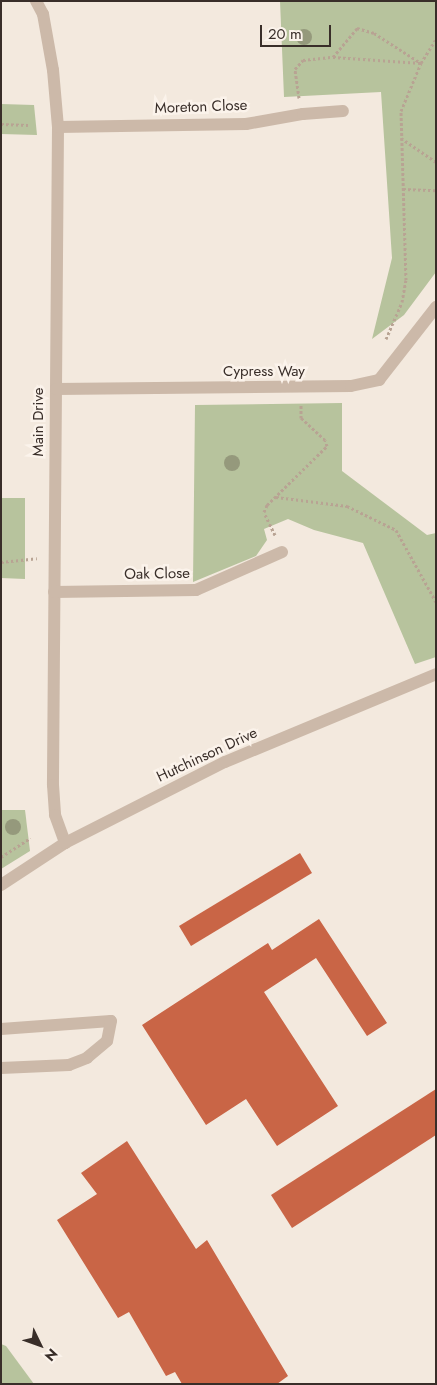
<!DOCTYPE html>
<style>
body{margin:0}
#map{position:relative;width:437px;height:1385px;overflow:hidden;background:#f3e9de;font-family:Jost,sans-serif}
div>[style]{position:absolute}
.green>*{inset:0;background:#b7c39d}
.building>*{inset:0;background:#c96546}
.path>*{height:3px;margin-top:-1.5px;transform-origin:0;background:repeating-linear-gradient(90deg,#b8a393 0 2.5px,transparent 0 5px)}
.service>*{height:12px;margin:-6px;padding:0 6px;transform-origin:6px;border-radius:6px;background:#ccb9a9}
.minor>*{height:12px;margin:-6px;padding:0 6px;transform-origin:6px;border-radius:6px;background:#ccb9a9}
.trees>*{width:16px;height:16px;margin:-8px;border-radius:50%;background:#95997c}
span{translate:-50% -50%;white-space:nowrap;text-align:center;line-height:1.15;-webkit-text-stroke:5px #fbf3eb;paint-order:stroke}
.street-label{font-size:15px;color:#392e29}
.frame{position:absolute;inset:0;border:2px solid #392e29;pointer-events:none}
.north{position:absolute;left:15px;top:1320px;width:50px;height:50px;-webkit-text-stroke:4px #fbf3eb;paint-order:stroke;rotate:132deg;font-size:14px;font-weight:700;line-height:20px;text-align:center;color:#392e29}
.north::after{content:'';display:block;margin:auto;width:18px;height:22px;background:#392e29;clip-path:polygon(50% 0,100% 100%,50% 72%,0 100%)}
.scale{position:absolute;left:260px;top:25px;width:71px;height:22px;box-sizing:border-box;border:2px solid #392e29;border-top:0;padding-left:6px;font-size:15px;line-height:18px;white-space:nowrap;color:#392e29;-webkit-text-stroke:4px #fbf3eb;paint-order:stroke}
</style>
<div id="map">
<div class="green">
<i style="clip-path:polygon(280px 1px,436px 1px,436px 272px,404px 315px,372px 339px,392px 258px,381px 92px,284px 97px)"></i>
<i style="clip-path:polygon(1px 104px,34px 105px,37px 135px,1px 134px)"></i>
<i style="clip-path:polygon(342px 403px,342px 471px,427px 535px,436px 533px,436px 657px,415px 664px,363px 543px,314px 530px,288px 519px,264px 529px,267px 540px,256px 556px,193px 582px,195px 405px)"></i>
<i style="clip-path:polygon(1px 498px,25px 498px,25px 579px,1px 578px)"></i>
<i style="clip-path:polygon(1px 810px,25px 810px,30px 851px,1px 869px)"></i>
<i style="clip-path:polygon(1px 1344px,6px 1346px,34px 1384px,1px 1384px)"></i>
</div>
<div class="building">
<i style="clip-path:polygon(300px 853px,312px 873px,191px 946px,179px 926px)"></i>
<i style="clip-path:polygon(319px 919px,387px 1023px,367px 1036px,316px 958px,264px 992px,338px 1106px,277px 1146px,246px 1099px,206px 1125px,142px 1025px,268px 943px,272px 950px)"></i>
<i style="clip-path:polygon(436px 1089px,436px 1135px,292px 1228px,271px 1195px)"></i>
<i style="clip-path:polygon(127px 1141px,196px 1249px,207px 1240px,288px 1376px,277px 1384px,182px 1384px,175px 1372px,166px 1376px,129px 1312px,118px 1318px,57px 1220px,97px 1194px,81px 1173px)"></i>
</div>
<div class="path">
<i style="left:333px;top:57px;width:38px;rotate:-50deg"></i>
<i style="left:357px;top:28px;width:18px;rotate:16deg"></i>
<i style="left:374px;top:33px;width:56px;rotate:32.6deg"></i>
<i style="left:299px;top:98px;width:29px;rotate:-98deg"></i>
<i style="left:295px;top:69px;width:12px;rotate:-48deg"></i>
<i style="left:303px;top:60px;width:30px;rotate:-6deg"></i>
<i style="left:333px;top:57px;width:88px;rotate:3.9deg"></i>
<i style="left:1px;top:124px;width:27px;rotate:2deg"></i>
<i style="left:401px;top:138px;width:42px;rotate:34.4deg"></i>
<i style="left:403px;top:189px;width:33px;rotate:2deg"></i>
<i style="left:386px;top:339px;width:40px;rotate:-66.6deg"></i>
<i style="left:402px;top:302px;width:22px;rotate:-80deg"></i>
<i style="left:406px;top:280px;width:169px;rotate:-91.7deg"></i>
<i style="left:401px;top:111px;width:52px;rotate:-67.4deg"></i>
<i style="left:421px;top:63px;width:28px;rotate:-58deg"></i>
<i style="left:276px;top:497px;width:72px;rotate:7.2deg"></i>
<i style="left:347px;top:506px;width:55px;rotate:26.1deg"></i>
<i style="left:396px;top:530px;width:82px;rotate:60.9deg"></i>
<i style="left:275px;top:535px;width:25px;rotate:-116deg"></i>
<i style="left:264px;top:512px;width:8px;rotate:-67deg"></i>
<i style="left:267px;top:505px;width:84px;rotate:-44.5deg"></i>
<i style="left:327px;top:446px;width:6px;rotate:-108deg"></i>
<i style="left:325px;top:440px;width:33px;rotate:-137deg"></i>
<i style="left:301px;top:418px;width:14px;rotate:-90deg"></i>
<i style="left:1px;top:562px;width:36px;rotate:-6deg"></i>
<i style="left:1px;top:857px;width:35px;rotate:-33deg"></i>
</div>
<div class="service">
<i style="left:1px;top:1029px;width:110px;rotate:-4.2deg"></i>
<i style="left:111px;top:1021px;width:20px;rotate:101deg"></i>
<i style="left:107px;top:1041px;width:26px;rotate:140deg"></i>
<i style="left:87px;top:1058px;width:19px;rotate:159deg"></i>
<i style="left:69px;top:1065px;width:68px;rotate:177.5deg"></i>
</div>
<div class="minor">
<i style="left:36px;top:1px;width:15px;rotate:62deg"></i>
<i style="left:43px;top:14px;width:57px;rotate:79.9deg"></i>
<i style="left:53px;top:70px;width:57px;rotate:85deg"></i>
<i style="left:58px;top:127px;width:658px;rotate:90.44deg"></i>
<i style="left:53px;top:785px;width:30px;rotate:86deg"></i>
<i style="left:55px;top:815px;width:30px;rotate:70deg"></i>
<i style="left:58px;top:127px;width:188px;rotate:-0.9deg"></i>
<i style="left:246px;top:124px;width:58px;rotate:-10deg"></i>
<i style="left:303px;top:114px;width:40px;rotate:-4.3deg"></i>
<i style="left:56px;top:389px;width:295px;rotate:-0.6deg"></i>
<i style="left:351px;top:386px;width:29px;rotate:-12deg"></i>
<i style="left:379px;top:380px;width:93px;rotate:-52deg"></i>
<i style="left:54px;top:592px;width:142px;rotate:-0.8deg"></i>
<i style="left:196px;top:590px;width:94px;rotate:-23.8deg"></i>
<i style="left:1px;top:885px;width:77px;rotate:-33.3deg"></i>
<i style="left:65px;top:843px;width:179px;rotate:-26.9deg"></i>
<i style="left:225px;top:762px;width:229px;rotate:-22.6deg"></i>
</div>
<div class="trees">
<i style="left:304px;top:37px"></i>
<i style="left:232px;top:463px"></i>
<i style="left:13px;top:827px"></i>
</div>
<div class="street-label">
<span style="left:201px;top:107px;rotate:-2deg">Moreton Close</span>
<span style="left:264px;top:372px">Cypress Way</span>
<span style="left:39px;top:422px;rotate:-90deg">Main Drive</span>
<span style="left:157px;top:574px;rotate:-1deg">Oak Close</span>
<span style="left:207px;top:755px;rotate:-25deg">Hutchinson Drive</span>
</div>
<div class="frame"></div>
<div class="north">N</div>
<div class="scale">20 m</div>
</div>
